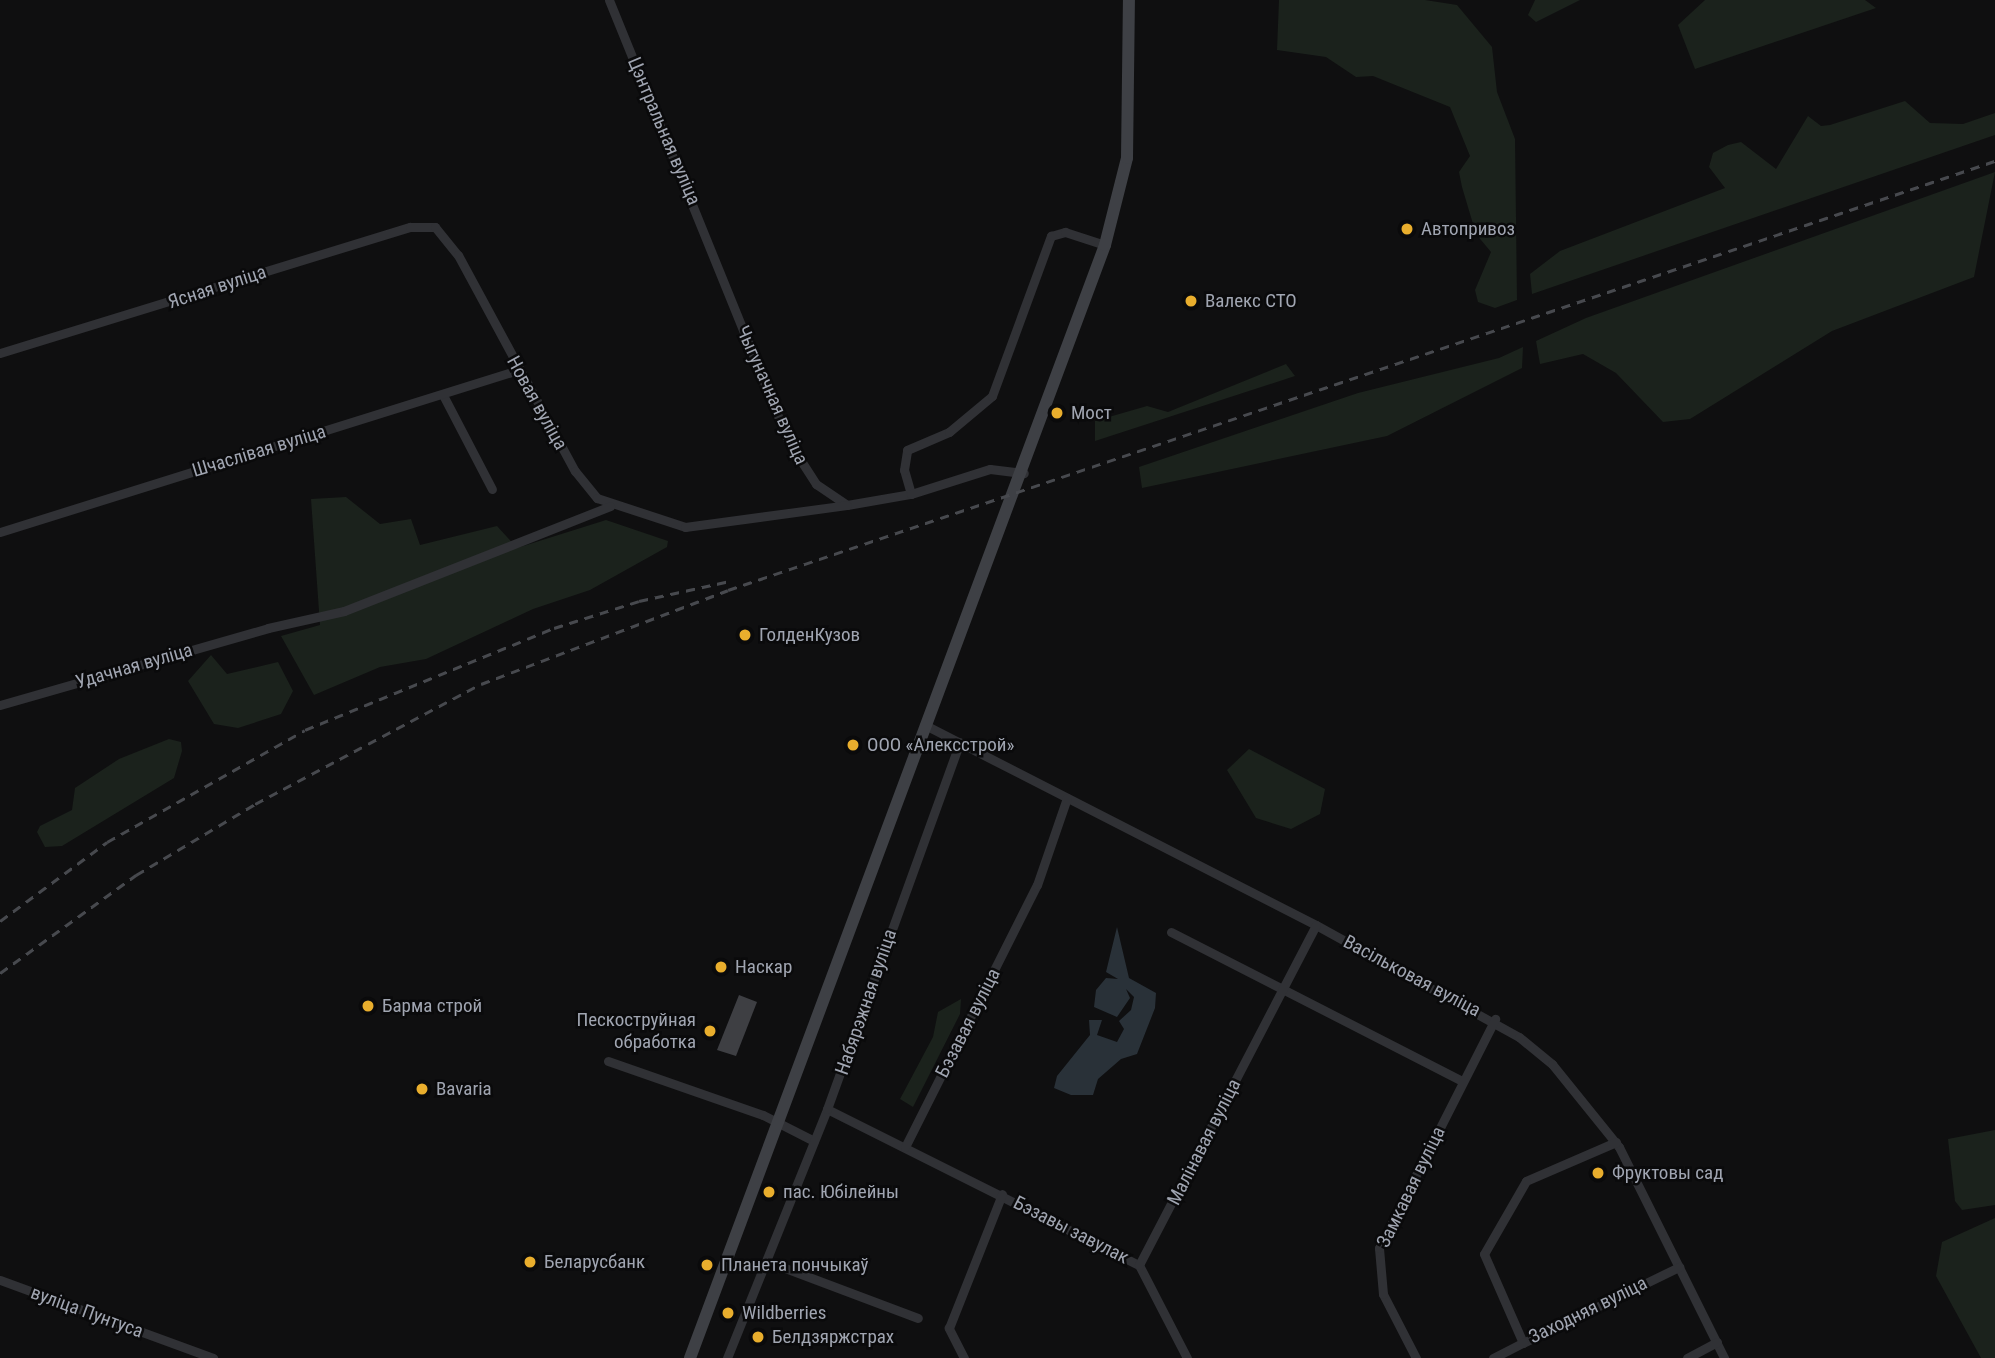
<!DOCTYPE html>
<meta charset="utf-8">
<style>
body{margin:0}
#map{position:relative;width:1995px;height:1358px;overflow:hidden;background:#0f0f10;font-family:"Roboto Condensed",sans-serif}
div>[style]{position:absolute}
.green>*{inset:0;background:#1b221c}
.water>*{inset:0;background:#293138}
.building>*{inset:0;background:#3e3f43}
.street>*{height:9px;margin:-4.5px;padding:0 4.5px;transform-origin:4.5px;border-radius:4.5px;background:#303135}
.secondary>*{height:12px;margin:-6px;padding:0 6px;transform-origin:6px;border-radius:6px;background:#3e4045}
.rail>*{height:2.5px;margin-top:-1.25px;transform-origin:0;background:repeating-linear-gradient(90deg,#47494e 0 9px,transparent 0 16px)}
.dots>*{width:19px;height:19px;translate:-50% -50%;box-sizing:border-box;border:4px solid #0a0a0b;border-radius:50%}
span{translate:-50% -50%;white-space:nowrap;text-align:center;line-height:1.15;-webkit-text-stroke:5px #0a0a0b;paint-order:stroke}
.street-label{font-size:19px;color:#a0a5b1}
.poi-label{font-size:19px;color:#a0a5b1}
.left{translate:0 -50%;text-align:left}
.right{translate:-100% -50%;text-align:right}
</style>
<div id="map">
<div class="green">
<i style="clip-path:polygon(1279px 0,1425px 0,1457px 5px,1492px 47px,1497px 92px,1515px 139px,1517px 300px,1495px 308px,1478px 302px,1475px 290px,1491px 252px,1476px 234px,1462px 187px,1459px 172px,1470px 156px,1450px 107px,1373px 76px,1356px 77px,1326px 57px,1277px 50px)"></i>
<i style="clip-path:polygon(1535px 0,1580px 0,1536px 22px,1528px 15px)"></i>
<i style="clip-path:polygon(1705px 0,1865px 0,1876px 8px,1695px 69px,1678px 25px)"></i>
<i style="clip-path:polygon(1905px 101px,1930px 123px,1963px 124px,1995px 113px,1995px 135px,1532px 294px,1530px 274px,1560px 251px,1725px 188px,1709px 167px,1713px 153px,1728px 145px,1741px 142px,1776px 169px,1808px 116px,1821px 126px,1830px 125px)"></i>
<i style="clip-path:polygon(1995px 172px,1974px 277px,1832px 331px,1690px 419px,1663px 422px,1616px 373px,1583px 354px,1540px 364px,1536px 341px,1586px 318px)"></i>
<i style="clip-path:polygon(1523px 347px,1522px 368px,1387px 436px,1142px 488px,1139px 467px,1358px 393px,1499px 358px)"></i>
<i style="clip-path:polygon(1286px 364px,1295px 376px,1095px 441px,1095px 421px,1147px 406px,1168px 412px)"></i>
<i style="clip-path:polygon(346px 497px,380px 524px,411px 519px,420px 545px,497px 526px,517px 548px,606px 520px,668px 541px,667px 547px,590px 590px,533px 609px,426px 659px,380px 667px,314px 695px,281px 636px,320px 625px,311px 499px)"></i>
<i style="clip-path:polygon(211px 655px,227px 674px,278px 662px,293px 691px,281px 714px,238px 728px,214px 724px,188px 681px)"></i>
<i style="clip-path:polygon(169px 739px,181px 742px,182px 751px,174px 778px,62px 846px,45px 847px,37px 832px,40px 826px,72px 810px,75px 788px,119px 759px)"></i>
<i style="clip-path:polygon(1249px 749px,1325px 789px,1320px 814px,1291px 829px,1256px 818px,1227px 770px)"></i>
<i style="clip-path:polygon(961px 999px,960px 1014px,913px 1107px,900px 1099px,933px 1037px,938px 1012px)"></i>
<i style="clip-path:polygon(1995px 1130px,1995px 1205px,1962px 1210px,1955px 1201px,1948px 1139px)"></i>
<i style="clip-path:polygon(1995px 1218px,1995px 1358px,1981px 1358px,1936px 1276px,1942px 1242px)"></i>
</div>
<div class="water">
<i style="clip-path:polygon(1117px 927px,1129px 978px,1156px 993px,1155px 1008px,1137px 1054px,1121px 1059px,1098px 1079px,1093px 1095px,1071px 1095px,1054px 1088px,1057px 1076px,1090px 1035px,1089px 1020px,1102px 1020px,1097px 1035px,1117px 1042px,1124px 1029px,1119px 1021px,1131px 1010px,1134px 997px,1126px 989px,1130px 998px,1117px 1017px,1094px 1007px,1096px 990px,1106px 978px,1118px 979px,1106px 972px)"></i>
</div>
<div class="building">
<i style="clip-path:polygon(739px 995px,757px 1002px,736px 1056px,717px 1050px)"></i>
</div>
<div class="street">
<i style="left:609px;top:0;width:474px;rotate:67.9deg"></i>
<i style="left:787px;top:439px;width:54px;rotate:57.2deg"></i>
<i style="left:816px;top:484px;width:37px;rotate:34deg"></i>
<i style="left:847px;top:505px;width:65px;rotate:-9.8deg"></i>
<i style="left:911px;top:494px;width:25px;rotate:-106deg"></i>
<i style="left:904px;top:470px;width:20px;rotate:-81deg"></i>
<i style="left:907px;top:450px;width:46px;rotate:-23.2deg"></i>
<i style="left:949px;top:432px;width:56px;rotate:-39.9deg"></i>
<i style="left:992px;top:396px;width:171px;rotate:-69.8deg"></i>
<i style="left:1051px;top:236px;width:15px;rotate:-16deg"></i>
<i style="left:1065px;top:232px;width:42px;rotate:18deg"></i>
<i style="left:0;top:353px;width:429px;rotate:-17.1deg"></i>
<i style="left:410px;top:227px;width:25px"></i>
<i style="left:435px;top:227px;width:36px;rotate:51deg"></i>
<i style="left:458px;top:255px;width:246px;rotate:61.6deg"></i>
<i style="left:575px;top:471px;width:35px;rotate:51deg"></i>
<i style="left:597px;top:498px;width:93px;rotate:18.2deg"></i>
<i style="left:685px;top:527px;width:163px;rotate:-7.7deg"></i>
<i style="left:443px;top:395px;width:106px;rotate:62.5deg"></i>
<i style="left:911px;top:494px;width:83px;rotate:-17.6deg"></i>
<i style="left:990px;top:469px;width:34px;rotate:7deg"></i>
<i style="left:0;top:532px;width:543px;rotate:-17.37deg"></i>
<i style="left:0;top:705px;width:279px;rotate:-16deg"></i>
<i style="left:268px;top:628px;width:78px;rotate:-12.6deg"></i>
<i style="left:344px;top:611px;width:286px;rotate:-21.5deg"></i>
<i style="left:927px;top:726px;width:437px;rotate:27.1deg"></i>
<i style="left:1316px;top:925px;width:232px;rotate:28.9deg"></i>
<i style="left:1519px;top:1037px;width:43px;rotate:39.3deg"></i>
<i style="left:1552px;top:1064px;width:107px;rotate:51.1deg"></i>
<i style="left:1619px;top:1147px;width:236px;rotate:63.5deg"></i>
<i style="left:1171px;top:932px;width:327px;rotate:27.1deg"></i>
<i style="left:608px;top:1061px;width:164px;rotate:19.2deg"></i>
<i style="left:763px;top:1115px;width:57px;rotate:27deg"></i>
<i style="left:827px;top:1109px;width:349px;rotate:26.6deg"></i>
<i style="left:1616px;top:1142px;width:98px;rotate:156.6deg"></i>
<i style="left:1526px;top:1181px;width:84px;rotate:119.9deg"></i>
<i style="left:1484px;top:1254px;width:97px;rotate:66.3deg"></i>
<i style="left:1523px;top:1343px;width:174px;rotate:-26deg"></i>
<i style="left:905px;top:1147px;width:293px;rotate:-63.3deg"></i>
<i style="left:1037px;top:885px;width:92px;rotate:-71deg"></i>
<i style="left:769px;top:1262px;width:159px;rotate:20.6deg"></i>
<i style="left:0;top:1280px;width:227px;rotate:20.1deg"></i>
<i style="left:727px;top:1358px;width:268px;rotate:-68.1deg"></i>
<i style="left:827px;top:1109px;width:390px;rotate:-70.1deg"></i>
<i style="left:964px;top:1358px;width:34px;rotate:-117deg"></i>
<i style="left:949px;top:1328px;width:144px;rotate:-68.4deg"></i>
<i style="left:1187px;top:1358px;width:105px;rotate:-117.3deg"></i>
<i style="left:1139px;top:1265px;width:383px;rotate:-62.5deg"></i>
<i style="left:1416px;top:1358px;width:72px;rotate:-117.3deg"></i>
<i style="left:1383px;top:1294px;width:46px;rotate:-95deg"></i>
<i style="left:1379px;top:1248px;width:257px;rotate:-63.1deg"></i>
<i style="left:1493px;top:1358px;width:34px;rotate:-27deg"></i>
<i style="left:1687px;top:1358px;width:34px;rotate:-28deg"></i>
</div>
<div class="secondary">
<i style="left:690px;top:1358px;width:1188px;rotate:-69.55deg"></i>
<i style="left:1105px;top:245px;width:90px;rotate:-75.8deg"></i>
<i style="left:1127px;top:158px;width:158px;rotate:-89.3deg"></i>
</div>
<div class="rail">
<i style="left:0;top:921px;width:133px;rotate:-36.4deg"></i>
<i style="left:107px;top:842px;width:227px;rotate:-29.5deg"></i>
<i style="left:305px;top:730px;width:269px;rotate:-22.3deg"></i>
<i style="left:554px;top:628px;width:89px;rotate:-17.6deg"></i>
<i style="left:639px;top:601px;width:93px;rotate:-12.4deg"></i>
<i style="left:0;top:973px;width:168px;rotate:-35.8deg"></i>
<i style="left:136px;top:875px;width:139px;rotate:-30.8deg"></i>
<i style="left:255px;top:804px;width:256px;rotate:-28deg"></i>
<i style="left:481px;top:684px;width:264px;rotate:-20.8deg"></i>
<i style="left:728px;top:590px;width:1338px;rotate:-18.71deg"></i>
</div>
<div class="dots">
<i style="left:1407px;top:229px;background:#e9ae2d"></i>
<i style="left:1191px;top:301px;background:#e9ae2d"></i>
<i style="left:1057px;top:413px;background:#e9ae2d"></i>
<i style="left:745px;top:635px;background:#e9ae2d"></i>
<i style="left:853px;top:745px;background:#e9ae2d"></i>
<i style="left:721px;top:967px;background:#e9ae2d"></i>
<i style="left:368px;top:1006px;background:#e9ae2d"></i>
<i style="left:710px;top:1031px;background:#e9ae2d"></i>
<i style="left:422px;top:1089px;background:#e9ae2d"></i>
<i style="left:1598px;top:1173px;background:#e9ae2d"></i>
<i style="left:769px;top:1192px;background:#e9ae2d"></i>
<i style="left:530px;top:1262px;background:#e9ae2d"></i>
<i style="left:707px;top:1265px;background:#e9ae2d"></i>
<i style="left:728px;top:1313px;background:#e9ae2d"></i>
<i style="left:758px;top:1337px;background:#e9ae2d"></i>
</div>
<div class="street-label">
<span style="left:664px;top:131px;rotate:67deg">Цэнтральная вуліца</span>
<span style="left:217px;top:287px;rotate:-18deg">Ясная вуліца</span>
<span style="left:772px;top:395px;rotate:66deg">Чыгуначная вуліца</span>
<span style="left:537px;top:403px;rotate:61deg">Новая вуліца</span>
<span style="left:259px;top:451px;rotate:-17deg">Шчаслівая вуліца</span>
<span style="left:134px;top:666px;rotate:-16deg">Удачная вуліца</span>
<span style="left:1412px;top:976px;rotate:28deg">Васільковая вуліца</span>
<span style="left:866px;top:1002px;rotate:-71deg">Набярэжная вуліца</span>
<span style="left:968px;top:1023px;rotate:-63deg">Бэзавая вуліца</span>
<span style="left:1204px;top:1142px;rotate:-63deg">Малінавая вуліца</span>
<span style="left:1411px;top:1187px;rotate:-64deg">Замкавая вуліца</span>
<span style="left:1071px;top:1230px;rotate:27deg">Бэзавы завулак</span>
<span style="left:1588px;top:1310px;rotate:-26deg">Заходняя вуліца</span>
<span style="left:87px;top:1312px;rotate:20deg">вуліца Пунтуса</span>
</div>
<div class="poi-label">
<span class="left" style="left:1421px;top:229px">Автопривоз</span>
<span class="left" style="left:1205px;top:301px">Валекс СТО</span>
<span class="left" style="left:1071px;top:413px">Мост</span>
<span class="left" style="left:759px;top:635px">ГолденКузов</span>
<span class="left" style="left:867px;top:745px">ООО «Алексстрой»</span>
<span class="left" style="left:735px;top:967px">Наскар</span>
<span class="left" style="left:382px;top:1006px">Барма строй</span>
<span class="right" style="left:696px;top:1031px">Пескоструйная<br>обработка</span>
<span class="left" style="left:436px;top:1089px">Bavaria</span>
<span class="left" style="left:1612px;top:1173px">Фруктовы сад</span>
<span class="left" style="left:783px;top:1192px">пас. Юбілейны</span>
<span class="left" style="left:544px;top:1262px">Беларусбанк</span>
<span class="left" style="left:721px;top:1265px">Планета пончыкаў</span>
<span class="left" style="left:742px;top:1313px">Wildberries</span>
<span class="left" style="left:772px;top:1337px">Белдзяржстрах</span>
</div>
</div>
